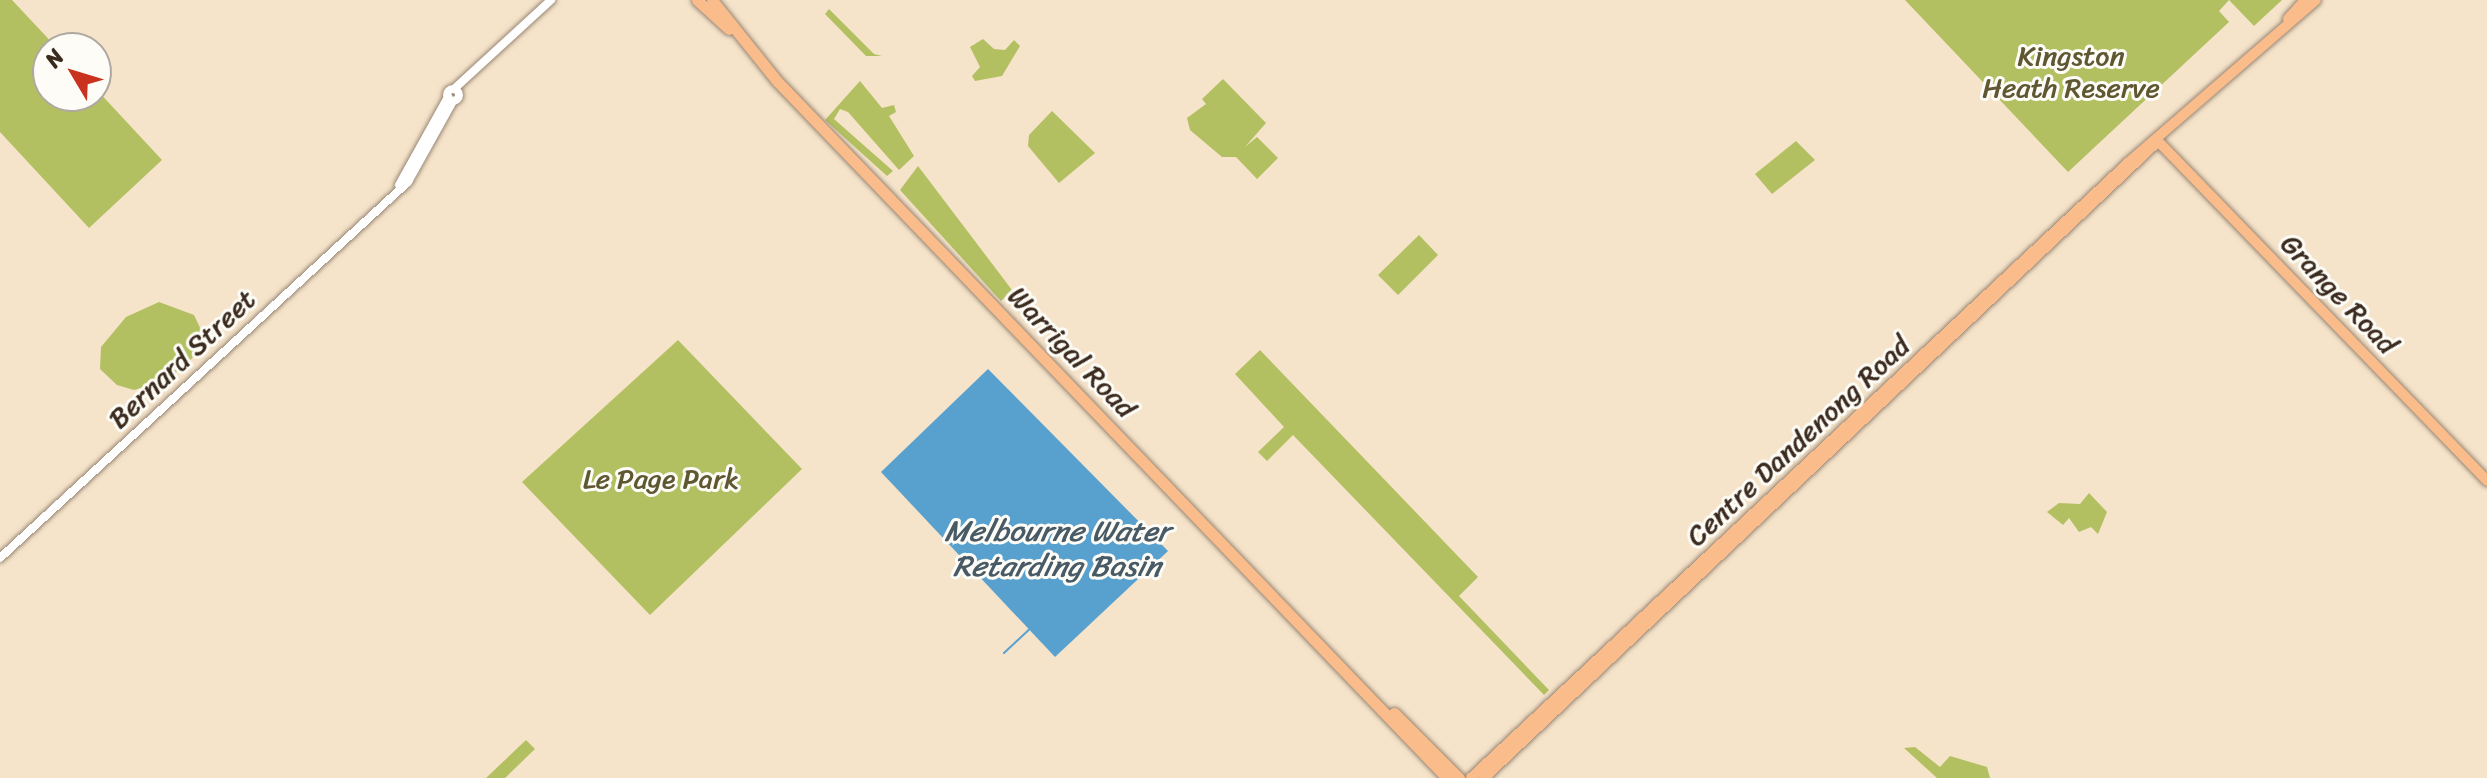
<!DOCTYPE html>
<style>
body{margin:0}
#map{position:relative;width:2487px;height:778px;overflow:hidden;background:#f5e3ca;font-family:Sriracha,sans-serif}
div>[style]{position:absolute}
.green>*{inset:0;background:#b3c061}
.water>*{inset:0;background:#58a1cf}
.stream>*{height:2px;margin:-1px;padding:0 1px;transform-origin:1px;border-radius:1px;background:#58a1cf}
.roads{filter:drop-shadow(0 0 2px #988674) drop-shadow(0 0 2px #988674)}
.minor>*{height:8px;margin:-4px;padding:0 4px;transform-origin:4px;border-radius:4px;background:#fff}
.minor>.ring{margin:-4px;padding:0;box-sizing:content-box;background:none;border:8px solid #fff;border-radius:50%}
.major>*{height:10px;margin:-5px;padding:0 5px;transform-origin:5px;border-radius:5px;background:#f9bc8a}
.highway>*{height:11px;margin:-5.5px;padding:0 5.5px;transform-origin:5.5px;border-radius:5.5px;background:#f9bc8a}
span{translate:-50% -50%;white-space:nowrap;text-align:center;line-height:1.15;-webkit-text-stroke:6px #fdfcf7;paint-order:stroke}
.park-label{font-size:28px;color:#5f5732}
.street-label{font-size:28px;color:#3b2a1e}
.water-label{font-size:30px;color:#475a65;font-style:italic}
.north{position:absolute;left:32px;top:32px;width:80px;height:80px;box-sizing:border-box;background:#fdfcf7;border:2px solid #afa8a0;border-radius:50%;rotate:308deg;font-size:22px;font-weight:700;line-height:32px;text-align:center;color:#3b2a1e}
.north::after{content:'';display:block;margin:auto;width:28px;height:36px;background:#c8321e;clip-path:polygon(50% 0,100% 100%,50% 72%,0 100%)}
</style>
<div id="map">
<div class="green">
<i style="clip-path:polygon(0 0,12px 0,57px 48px,48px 48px,48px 96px,96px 96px,96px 89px,162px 160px,89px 228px,0 132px)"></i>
<i style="clip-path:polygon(1905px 0,2282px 0,2254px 26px,2229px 0,2219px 11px,2229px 22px,2068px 172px)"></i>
<i style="clip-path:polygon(829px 9px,874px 54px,882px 56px,866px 56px,825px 14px)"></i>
<i style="clip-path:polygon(983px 39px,994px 49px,1005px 50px,1014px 40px,1020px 46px,1002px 76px,975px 81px,972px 76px,980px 67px,970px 47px)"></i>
<i style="clip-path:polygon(1223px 79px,1266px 123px,1245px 147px,1257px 137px,1278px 158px,1257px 179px,1236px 157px,1222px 157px,1190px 130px,1187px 118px,1206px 104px,1202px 99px)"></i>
<i style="clip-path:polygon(860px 81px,882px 108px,894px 105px,896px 112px,889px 116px,914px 156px,899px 170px,848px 112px,840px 109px,834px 119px,893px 171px,887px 176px,825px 120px)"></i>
<i style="clip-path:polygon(1052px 111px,1095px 153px,1059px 183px,1028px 146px,1029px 135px)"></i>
<i style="clip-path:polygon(1796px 141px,1815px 160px,1772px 194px,1755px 174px)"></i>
<i style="clip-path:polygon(918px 166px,1012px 290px,1001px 301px,900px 190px)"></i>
<i style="clip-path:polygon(1419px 235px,1438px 255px,1398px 295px,1378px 275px)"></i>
<i style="clip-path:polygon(159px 302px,194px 315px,203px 334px,198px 353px,168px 380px,134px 390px,117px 385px,100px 369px,101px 347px,126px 317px)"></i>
<i style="clip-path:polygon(678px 340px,802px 469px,650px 615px,522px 482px)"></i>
<i style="clip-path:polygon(1260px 350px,1478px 577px,1459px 596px,1549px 690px,1544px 695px,1293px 435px,1267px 461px,1258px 452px,1284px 427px,1235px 374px)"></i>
<i style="clip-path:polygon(2089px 493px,2107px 512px,2098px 534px,2091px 527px,2079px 532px,2069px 518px,2063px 525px,2047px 512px,2059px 503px,2080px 504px)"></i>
<i style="clip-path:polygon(526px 740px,535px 749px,505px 778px,486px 778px)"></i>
<i style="clip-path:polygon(1915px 747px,1940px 767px,1950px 756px,1987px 767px,1990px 778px,1937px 778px,1904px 748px)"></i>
</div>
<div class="water">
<i style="clip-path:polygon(988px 369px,1168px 551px,1055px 657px,881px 472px)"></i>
</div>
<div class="stream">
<i style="left:1004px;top:653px;width:34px;rotate:-43deg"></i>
</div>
<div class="roads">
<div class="minor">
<i style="left:454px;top:89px;width:132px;rotate:-42.5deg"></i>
<i class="ring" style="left:447px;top:89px;width:4px;height:4px"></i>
<i style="left:399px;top:185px;width:101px;rotate:-60.9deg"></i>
<i style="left:0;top:558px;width:555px;rotate:-42.66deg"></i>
<i style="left:408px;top:182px;width:93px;rotate:-60.9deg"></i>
</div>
<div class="major">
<i style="left:2288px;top:19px;width:25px;rotate:-48deg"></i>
<i style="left:2157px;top:140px;width:475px;rotate:45.9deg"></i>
<i style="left:1471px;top:778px;width:901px;rotate:-43.11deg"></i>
<i style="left:2129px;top:162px;width:247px;rotate:-40.9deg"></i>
<i style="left:1484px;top:778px;width:922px;rotate:-43.37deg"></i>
</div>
<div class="highway">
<i style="left:697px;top:0;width:43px;rotate:42.2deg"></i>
<i style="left:712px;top:0;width:104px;rotate:51.3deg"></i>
<i style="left:777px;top:81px;width:967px;rotate:46.13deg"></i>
<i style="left:1394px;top:713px;width:92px;rotate:45deg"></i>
</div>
</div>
<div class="park-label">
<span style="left:2071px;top:72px">Kingston<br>Heath Reserve</span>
<span style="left:661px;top:479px">Le Page Park</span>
</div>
<div class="street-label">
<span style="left:2339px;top:294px;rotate:46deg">Grange Road</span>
<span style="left:1072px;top:352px;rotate:46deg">Warrigal Road</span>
<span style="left:182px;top:359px;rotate:-43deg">Bernard Street</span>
<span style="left:1798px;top:441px;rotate:-43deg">Centre Dandenong Road</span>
</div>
<div class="water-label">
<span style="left:1057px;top:548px">Melbourne Water<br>Retarding Basin</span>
</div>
<div class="north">N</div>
</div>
